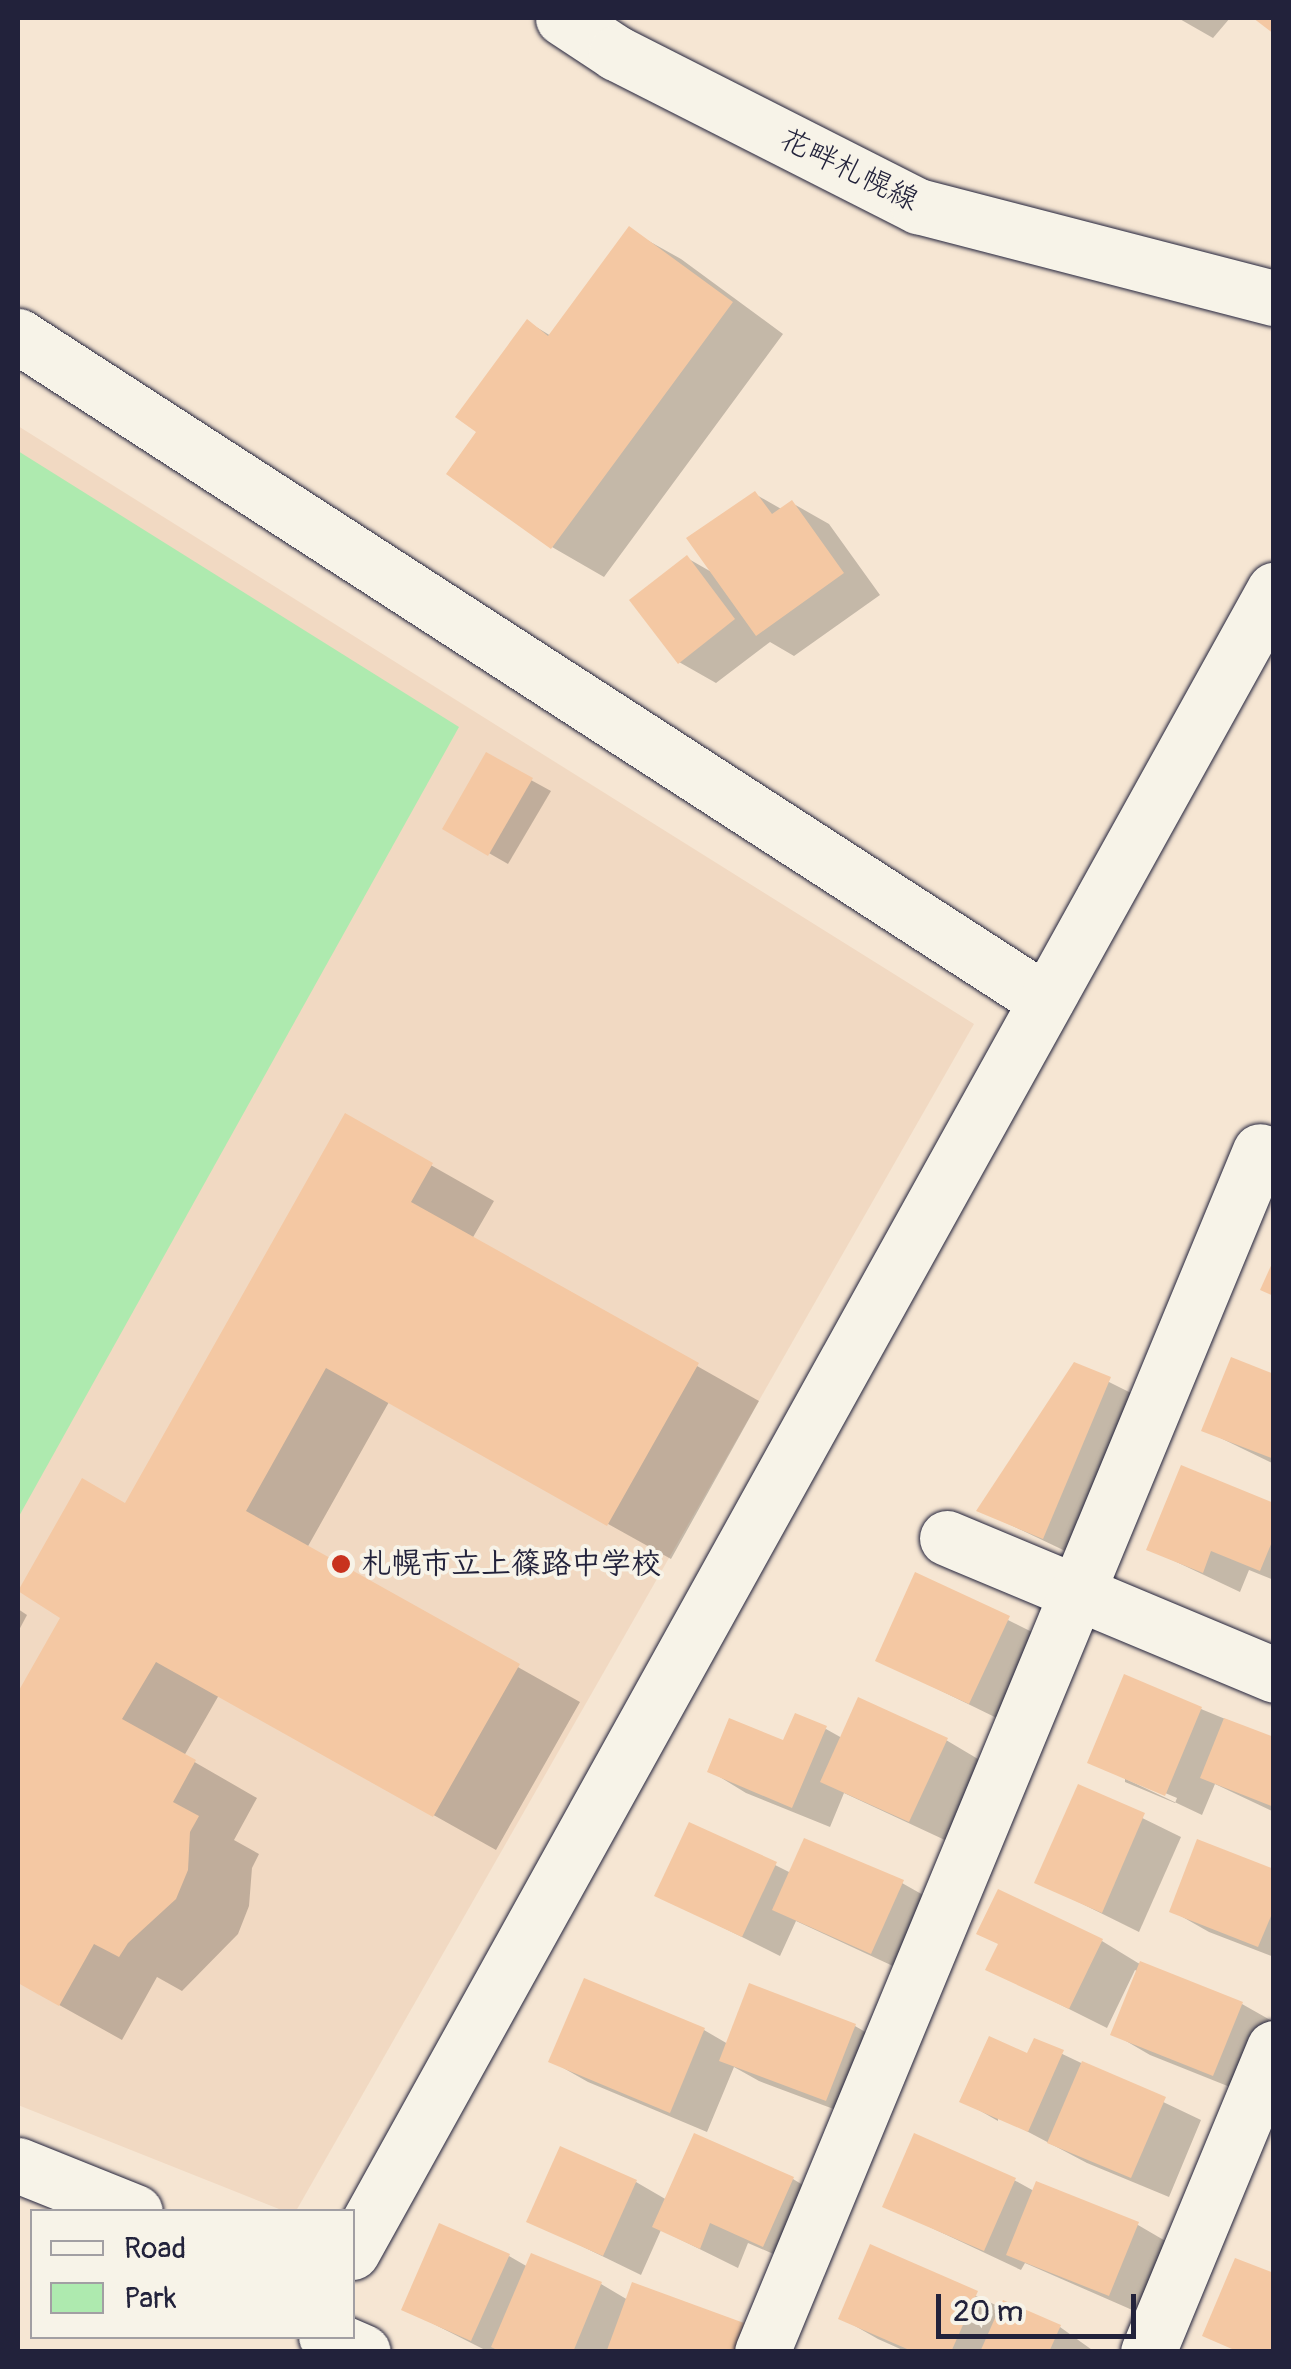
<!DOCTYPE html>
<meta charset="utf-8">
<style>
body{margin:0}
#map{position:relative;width:1291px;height:2369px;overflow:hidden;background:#f6e6d3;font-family:Pangolin,"Klee One",sans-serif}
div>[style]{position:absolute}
.built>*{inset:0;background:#f1d9c2}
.green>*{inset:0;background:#aeeaaf}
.shadow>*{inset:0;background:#0003}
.building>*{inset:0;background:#f4c8a3}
.roads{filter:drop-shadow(0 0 2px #22223b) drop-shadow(0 0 2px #22223b)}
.street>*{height:55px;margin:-27.5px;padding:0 27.5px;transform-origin:27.5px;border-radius:27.5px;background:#f7f3e8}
.secondary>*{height:55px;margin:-27.5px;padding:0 27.5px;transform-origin:27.5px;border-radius:27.5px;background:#f7f3e8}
.dots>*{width:28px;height:28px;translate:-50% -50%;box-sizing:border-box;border:5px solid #f7f3e8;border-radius:50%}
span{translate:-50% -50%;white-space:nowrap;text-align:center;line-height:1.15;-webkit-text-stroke:8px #f7f3e8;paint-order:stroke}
.street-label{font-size:30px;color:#22223b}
.poi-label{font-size:30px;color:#22223b;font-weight:700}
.left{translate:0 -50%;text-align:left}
.frame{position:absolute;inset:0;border:20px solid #22223b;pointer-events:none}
.legend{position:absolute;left:30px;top:2209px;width:325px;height:130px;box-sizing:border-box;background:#f7f3e8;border:2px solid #a29fa3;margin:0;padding:12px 18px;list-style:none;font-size:30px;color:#22223b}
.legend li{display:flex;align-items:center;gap:20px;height:50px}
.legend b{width:50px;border:2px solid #a29fa3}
.scale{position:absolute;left:936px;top:2294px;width:200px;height:45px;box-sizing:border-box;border:5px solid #22223b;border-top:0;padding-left:12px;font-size:30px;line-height:35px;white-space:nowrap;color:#22223b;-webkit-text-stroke:8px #f7f3e8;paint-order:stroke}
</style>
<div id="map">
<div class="built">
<i style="clip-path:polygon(18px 426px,974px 1024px,296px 2211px,284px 2211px,18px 2105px)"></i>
</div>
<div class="green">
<i style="clip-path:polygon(18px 451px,459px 727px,18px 1518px)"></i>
</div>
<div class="shadow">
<i style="clip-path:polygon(1178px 18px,1230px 18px,1213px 38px)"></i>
<i style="clip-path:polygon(629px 230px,681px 259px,783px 334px,604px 577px,552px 547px,479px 431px,528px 322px,551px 336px)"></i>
<i style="clip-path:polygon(755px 494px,783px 510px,792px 503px,829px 524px,880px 595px,794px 656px,770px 642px,716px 683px,679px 662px,687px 558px,715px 574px)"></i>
<i style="clip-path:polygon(487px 756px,551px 791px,508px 864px,445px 828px)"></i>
<i style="clip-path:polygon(346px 1117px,494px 1201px,472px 1239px,759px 1401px,671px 1559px,389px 1402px,307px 1548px,580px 1702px,496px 1850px,219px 1695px,184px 1756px,257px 1798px,234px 1840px,259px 1854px,252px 1868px,249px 1906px,238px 1934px,182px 1991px,157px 1977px,122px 2040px,18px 1982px,18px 1697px)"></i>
<i style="clip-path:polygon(1075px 1365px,1147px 1401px,1080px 1558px,979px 1510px)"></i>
<i style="clip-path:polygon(1274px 1376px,1274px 1464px,1204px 1430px)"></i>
<i style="clip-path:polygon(1274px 1505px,1274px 1580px,1249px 1570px,1240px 1592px,1149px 1549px)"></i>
<i style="clip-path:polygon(917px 1575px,1046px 1639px,1007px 1723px,878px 1660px)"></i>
<i style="clip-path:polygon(18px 1609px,27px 1615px,18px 1632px)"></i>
<i style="clip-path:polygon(evenodd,1201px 1709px,1274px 1739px,1274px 1812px,1215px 1784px,1202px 1815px,1090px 1762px,1201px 1709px,1125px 1776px,1177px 1798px,1175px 1803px,1125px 1782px,1125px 1776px)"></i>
<i style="clip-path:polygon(826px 1729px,842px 1738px,946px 1740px,983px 1762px,947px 1841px,844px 1793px,830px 1827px,746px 1793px,710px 1771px)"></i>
<i style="clip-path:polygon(1079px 1787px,1181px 1837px,1139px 1932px,1038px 1882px)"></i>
<i style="clip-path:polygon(775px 1865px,791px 1873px,902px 1883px,939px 1904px,908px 1973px,796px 1921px,780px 1956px,658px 1895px)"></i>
<i style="clip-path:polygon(1274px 1872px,1274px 1957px,1209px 1932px,1172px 1911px)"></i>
<i style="clip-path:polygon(1102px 1941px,1138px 1963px,1242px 2004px,1274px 2022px,1250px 2095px,1150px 2055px,1114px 2034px,1139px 1972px,1135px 1970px,1107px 2028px,989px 1969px)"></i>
<i style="clip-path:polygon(855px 2026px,891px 2047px,863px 2120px,759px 2081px,734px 2067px,707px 2132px,588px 2082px,551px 2061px,704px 2030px,728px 2044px)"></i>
<i style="clip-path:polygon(1035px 2041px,1201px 2120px,1169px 2197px,1087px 2163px,998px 2116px,998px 2121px,963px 2101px,1028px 2056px)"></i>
<i style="clip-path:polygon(793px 2179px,829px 2201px,801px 2266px,748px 2243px,738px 2268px,661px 2230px,641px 2275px,530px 2221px,636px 2182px,667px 2200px)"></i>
<i style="clip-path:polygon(1014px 2180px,1034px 2191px,1138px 2225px,1174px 2246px,1146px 2316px,1025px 2263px,1021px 2270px,885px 2206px)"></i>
<i style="clip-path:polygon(872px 2247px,1002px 2308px,1060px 2327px,1095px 2352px,907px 2352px,878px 2339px,841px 2318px)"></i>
<i style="clip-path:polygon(509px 2256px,528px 2267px,601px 2284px,628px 2300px,633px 2286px,743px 2326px,778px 2352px,489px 2352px,404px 2309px)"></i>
</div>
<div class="building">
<i style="clip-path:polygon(1253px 18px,1274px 18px,1274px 34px)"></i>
<i style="clip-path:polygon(629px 226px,733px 302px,551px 549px,446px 474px,476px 432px,455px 417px,527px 319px,548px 336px)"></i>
<i style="clip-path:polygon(755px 491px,772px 514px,792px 500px,844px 573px,756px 636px,686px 538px)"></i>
<i style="clip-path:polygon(687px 555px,735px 619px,678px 664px,629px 600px)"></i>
<i style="clip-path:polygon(486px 752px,533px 778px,488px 856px,442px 829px)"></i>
<i style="clip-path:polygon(345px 1113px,433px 1163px,411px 1202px,699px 1363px,607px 1526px,326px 1368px,246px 1511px,520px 1664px,433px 1817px,156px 1662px,122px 1719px,196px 1760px,173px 1802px,199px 1816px,190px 1832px,188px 1870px,176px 1899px,128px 1943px,119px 1957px,94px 1944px,59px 2006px,18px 1983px,18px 1692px,60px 1618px,18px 1591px,82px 1478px,125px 1503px)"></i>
<i style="clip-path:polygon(1274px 1259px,1274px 1296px,1260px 1290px)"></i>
<i style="clip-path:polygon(1231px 1357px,1274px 1374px,1274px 1459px,1201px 1431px)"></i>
<i style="clip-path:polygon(1074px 1362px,1111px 1377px,1043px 1539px,976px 1511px)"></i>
<i style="clip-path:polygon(1181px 1465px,1274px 1503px,1274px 1537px,1260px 1571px,1211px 1551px,1203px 1573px,1146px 1550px)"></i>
<i style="clip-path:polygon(915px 1572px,1010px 1616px,969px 1704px,875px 1661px)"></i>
<i style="clip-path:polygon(1124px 1674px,1202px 1707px,1165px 1796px,1087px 1763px)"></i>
<i style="clip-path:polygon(858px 1697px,948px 1738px,909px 1822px,820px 1782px)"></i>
<i style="clip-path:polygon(795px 1713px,827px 1726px,792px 1808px,707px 1772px,729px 1718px,783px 1740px)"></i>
<i style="clip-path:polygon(1224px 1718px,1274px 1737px,1274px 1807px,1200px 1778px)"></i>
<i style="clip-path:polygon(1078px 1784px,1145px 1813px,1102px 1913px,1034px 1883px)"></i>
<i style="clip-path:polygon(689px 1822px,777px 1862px,742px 1937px,654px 1896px)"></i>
<i style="clip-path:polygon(804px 1838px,904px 1880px,871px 1954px,772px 1910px)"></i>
<i style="clip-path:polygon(1197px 1839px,1274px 1869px,1274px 1909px,1258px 1947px,1169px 1912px)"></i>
<i style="clip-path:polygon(998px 1889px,1103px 1939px,1069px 2009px,985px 1970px,998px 1944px,976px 1934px)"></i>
<i style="clip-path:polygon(1140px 1961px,1243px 2002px,1213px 2076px,1110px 2035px)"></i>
<i style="clip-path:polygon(584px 1978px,705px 2028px,670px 2113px,548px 2062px)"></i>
<i style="clip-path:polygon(749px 1983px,856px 2024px,826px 2101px,719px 2061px)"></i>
<i style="clip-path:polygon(989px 2036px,1027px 2053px,1034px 2038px,1064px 2050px,1028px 2132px,959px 2102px)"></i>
<i style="clip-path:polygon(1082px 2061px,1166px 2097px,1131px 2178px,1047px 2143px)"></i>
<i style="clip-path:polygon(694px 2133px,794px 2177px,763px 2247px,710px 2223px,700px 2249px,652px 2227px)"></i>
<i style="clip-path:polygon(914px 2133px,1016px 2178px,984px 2251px,882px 2207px)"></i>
<i style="clip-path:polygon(560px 2146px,637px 2180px,603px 2256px,526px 2222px)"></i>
<i style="clip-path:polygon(1036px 2181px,1139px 2222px,1109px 2296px,1006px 2255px)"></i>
<i style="clip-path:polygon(439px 2223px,510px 2254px,471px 2341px,401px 2310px)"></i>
<i style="clip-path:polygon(870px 2244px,978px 2291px,951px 2352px,914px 2352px,838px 2319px)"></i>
<i style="clip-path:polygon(531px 2253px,602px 2282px,573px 2352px,501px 2352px,491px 2347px)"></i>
<i style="clip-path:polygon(1235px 2258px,1274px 2273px,1274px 2352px,1239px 2352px,1202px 2336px)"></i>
<i style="clip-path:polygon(632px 2282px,744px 2323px,734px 2352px,607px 2350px)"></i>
<i style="clip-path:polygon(1003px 2300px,1061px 2325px,1049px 2352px,980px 2352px)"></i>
</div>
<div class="roads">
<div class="street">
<i style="left:18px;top:336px;width:1224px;rotate:32.9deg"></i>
<i style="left:947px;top:1538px;width:355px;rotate:22.7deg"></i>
<i style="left:18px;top:2165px;width:126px;rotate:21.9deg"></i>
<i style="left:352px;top:2252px;width:1901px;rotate:-60.98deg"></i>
<i style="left:326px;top:2336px;width:40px;rotate:23.4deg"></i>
<i style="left:762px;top:2352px;width:1300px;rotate:-67.48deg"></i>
<i style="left:1148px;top:2352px;width:329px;rotate:-67.5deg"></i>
</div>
<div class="secondary">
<i style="left:563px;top:18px;width:64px;rotate:33.4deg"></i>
<i style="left:616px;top:53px;width:339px;rotate:26.9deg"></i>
<i style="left:918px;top:206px;width:368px;rotate:14.5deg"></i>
</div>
</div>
<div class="dots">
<i style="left:341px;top:1564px;background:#c8321e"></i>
</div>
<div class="street-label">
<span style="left:849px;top:170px;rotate:26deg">花畔札幌線</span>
</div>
<div class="poi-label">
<span class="left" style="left:361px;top:1564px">札幌市立上篠路中学校</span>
</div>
<div class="frame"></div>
<ul class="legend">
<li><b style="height:12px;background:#f7f3e8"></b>Road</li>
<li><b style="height:28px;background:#aeeaaf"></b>Park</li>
</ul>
<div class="scale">20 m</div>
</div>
